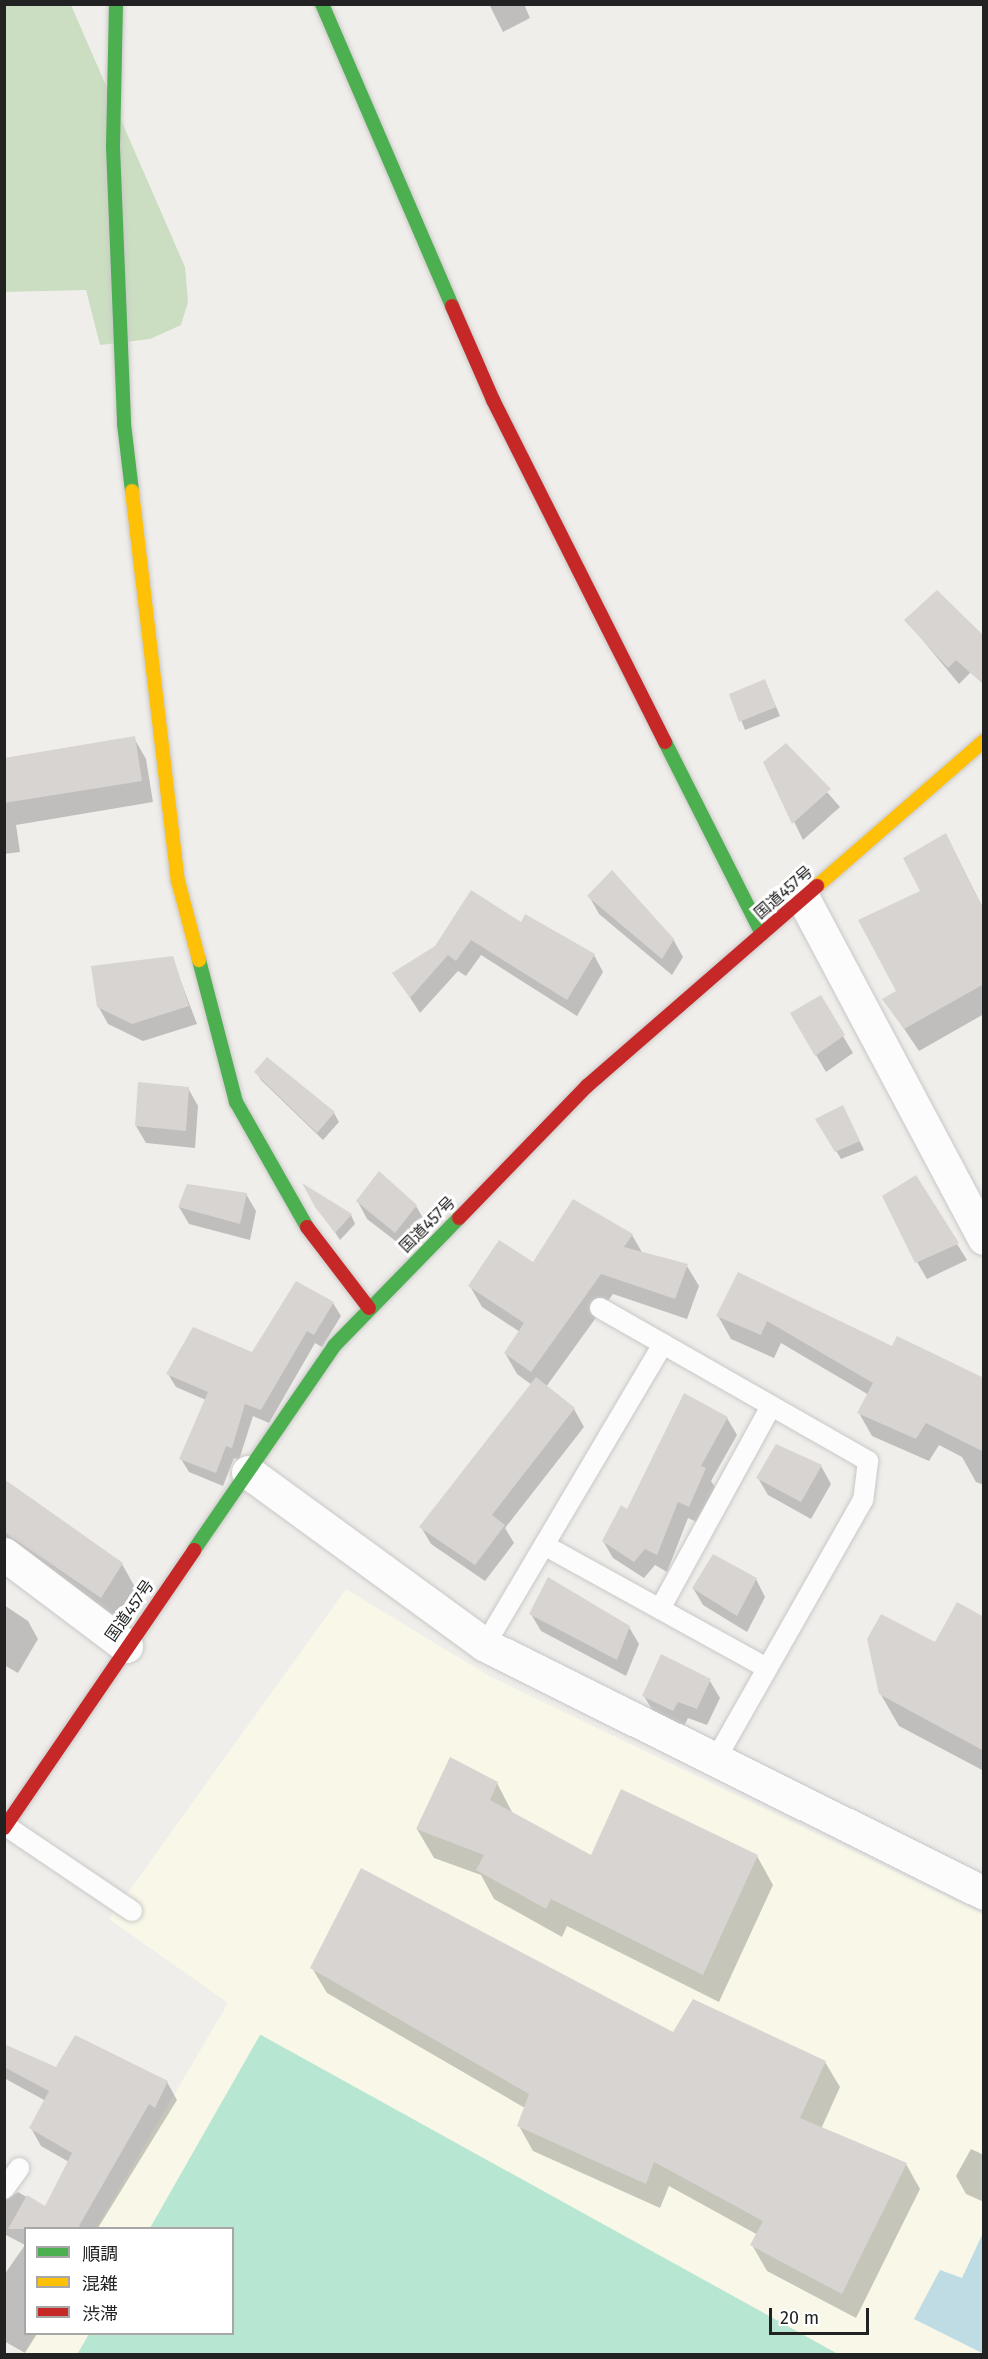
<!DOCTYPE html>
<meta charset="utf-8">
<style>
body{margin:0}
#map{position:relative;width:988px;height:2359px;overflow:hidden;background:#f0eeeb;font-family:"Fira Sans","Noto Sans JP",sans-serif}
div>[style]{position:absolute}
.education>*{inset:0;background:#f8f7e8}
.forest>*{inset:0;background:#cbdec1}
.pitch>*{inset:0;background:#b7e6d2}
.water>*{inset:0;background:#bfdbe3}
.shadow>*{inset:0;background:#0003}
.building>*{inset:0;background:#d7d4d2}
.roads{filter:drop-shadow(0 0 2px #c9c8c7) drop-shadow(0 0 2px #c9c8c7)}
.lane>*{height:20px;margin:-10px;padding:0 10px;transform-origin:10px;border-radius:10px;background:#fdfcfc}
.street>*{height:33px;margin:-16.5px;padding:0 16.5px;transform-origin:16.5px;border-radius:16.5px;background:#fdfcfc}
.fast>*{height:14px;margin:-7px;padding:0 7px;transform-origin:7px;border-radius:7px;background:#4caf50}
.slow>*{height:14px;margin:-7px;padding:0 7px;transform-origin:7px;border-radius:7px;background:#ffc107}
.jam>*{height:14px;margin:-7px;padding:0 7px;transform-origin:7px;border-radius:7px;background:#c62828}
span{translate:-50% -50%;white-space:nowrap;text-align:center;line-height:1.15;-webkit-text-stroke:6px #fff;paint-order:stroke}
.street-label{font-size:16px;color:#222}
.frame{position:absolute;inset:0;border:6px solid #222;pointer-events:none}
.legend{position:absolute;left:24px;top:2227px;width:210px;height:108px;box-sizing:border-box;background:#fff;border:2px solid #a7a7a7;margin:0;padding:8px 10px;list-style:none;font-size:18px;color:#222}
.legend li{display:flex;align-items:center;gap:12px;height:30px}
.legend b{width:30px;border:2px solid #a7a7a7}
.scale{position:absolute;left:769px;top:2308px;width:100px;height:27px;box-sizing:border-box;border:3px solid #222;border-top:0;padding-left:8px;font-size:18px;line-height:21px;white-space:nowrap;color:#222;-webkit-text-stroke:4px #fff;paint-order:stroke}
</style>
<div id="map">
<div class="education">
<i style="clip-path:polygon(346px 1589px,489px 1676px,983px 1914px,983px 2354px,23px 2354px,35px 2334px,232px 2334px,232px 2228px,96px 2228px,228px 2003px,109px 1919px)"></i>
</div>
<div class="forest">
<i style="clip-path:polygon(4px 5px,71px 5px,185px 267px,188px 302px,181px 325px,150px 339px,100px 345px,86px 290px,5px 292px)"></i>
</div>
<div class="pitch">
<i style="clip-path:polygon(260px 2035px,261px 2035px,838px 2354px,78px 2353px,89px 2334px,232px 2334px,232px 2228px,150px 2228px)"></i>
</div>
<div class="water">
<i style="clip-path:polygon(983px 2233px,984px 2349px,982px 2353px,914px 2319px,940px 2270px,962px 2278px)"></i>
</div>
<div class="shadow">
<i style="clip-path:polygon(489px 4px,524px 4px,530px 18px,503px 32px)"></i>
<i style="clip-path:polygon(906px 620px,984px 659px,959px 684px)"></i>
<i style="clip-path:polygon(765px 681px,780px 716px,745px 730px,731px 694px)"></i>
<i style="clip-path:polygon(134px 738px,146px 759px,153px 802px,16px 825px,20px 852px,4px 854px,4px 762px)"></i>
<i style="clip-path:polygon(786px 745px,840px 807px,803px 840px,765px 762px)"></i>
<i style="clip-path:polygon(946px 835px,984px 910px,984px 1014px,919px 1051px,884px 999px,898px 992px,922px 892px)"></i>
<i style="clip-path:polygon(589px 896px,673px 939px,683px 957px,672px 975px,599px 914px)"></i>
<i style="clip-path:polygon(522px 924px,594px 955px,603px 972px,577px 1016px,481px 955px,466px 976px,458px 971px,420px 1013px,394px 973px,436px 947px)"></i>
<i style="clip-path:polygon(172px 958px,197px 1024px,143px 1041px,108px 1024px,98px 1006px)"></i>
<i style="clip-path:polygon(820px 997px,853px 1053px,826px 1072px,792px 1014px)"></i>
<i style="clip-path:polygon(267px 1059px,334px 1113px,339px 1122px,323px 1140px,261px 1080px,256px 1072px)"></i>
<i style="clip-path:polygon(188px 1088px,198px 1106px,195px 1148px,146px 1143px,136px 1126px)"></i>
<i style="clip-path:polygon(847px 1115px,864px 1150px,841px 1159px,817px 1119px)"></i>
<i style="clip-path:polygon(306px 1187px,351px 1215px,355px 1224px,340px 1240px)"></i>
<i style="clip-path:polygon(246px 1194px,256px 1211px,250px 1240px,189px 1224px,179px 1207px)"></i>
<i style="clip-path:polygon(358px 1202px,416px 1206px,426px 1223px,406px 1249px,367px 1219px)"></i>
<i style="clip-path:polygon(632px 1235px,643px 1254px,687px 1266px,699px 1286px,687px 1319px,613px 1294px,546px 1387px,574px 1409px,584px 1427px,505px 1528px,514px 1543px,485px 1581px,431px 1544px,421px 1527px,532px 1385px,517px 1374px,505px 1353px,520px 1332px,482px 1307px,470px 1286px)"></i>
<i style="clip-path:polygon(957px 1244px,967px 1260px,927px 1279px,917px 1262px)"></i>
<i style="clip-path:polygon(739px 1274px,893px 1348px,984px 1379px,984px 1485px,976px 1482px,962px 1457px,939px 1445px,929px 1461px,872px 1436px,859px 1413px,869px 1395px,781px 1343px,774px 1358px,731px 1339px,718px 1316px)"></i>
<i style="clip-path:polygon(333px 1303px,341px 1316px,322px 1347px,315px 1343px,269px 1423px,253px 1416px,239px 1460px,234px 1458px,223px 1486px,189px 1472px,181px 1459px,206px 1400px,176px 1387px,168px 1374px,253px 1354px)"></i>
<i style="clip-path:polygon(727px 1418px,737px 1435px,711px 1481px,715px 1487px,699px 1523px,688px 1518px,667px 1572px,655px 1565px,644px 1578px,613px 1558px,603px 1541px,628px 1511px)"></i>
<i style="clip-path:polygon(821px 1466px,831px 1484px,811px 1519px,768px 1495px,758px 1478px)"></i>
<i style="clip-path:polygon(4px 1481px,122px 1564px,136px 1589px,116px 1623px,4px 1546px)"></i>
<i style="clip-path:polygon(756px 1579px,765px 1597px,747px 1632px,703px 1605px,693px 1588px)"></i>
<i style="clip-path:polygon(4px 1605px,28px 1621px,38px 1639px,18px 1673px,4px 1665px)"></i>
<i style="clip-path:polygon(531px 1614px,629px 1627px,639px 1644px,626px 1676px,541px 1631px)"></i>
<i style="clip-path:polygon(984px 1618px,984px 1771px,899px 1726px,880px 1693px,936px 1644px)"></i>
<i style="clip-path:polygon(710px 1681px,720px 1698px,707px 1725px,688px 1718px,683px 1728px,654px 1713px,644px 1696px)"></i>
<i style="clip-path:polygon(497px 1783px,513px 1814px,592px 1857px,757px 1856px,773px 1885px,719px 2002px,567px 1926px,562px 1937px,494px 1899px,481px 1875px,434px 1858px,417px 1829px)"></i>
<i style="clip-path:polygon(312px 1968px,825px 2062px,840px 2087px,821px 2129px,906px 2164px,920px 2189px,856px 2318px,767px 2271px,752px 2245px,758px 2235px,669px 2186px,660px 2208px,533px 2151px,519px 2126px,525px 2108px,327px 1993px)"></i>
<i style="clip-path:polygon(4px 2046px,57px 2069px,167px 2082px,177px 2100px,98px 2228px,26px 2228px,26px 2334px,37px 2334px,25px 2353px,4px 2341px,4px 2275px,25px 2245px,4px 2234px,4px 2201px,18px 2192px,45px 2208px,69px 2162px,41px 2146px,31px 2128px,46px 2101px,4px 2078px)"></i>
<i style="clip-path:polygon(971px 2149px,984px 2155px,984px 2202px,966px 2194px,956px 2176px)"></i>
</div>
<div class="building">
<i style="clip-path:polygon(937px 590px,984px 636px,984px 685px,956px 660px,948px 668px,904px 620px)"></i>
<i style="clip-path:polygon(765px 679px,776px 707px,739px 722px,729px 694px)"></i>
<i style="clip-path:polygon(135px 736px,142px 781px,4px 803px,4px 758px)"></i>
<i style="clip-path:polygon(786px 743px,831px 789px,792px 824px,763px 762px)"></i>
<i style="clip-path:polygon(946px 833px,984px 911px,984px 984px,904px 1029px,882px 999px,896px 991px,858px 920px,920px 891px,903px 858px)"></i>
<i style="clip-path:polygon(612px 870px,674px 939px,662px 959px,587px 896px)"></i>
<i style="clip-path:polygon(471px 890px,521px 922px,525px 914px,595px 954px,567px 1000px,471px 940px,456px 961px,448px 955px,410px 998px,392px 973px,435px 946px)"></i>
<i style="clip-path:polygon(173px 956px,189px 1006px,132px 1024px,97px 1007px,91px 966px)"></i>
<i style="clip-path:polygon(821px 995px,845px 1035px,815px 1056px,790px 1013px)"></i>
<i style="clip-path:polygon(267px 1057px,335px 1112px,317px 1133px,254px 1072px)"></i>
<i style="clip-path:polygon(138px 1082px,189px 1087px,186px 1131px,135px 1126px)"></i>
<i style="clip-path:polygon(843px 1105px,860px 1141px,835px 1152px,815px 1119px)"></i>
<i style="clip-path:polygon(379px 1171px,417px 1205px,395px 1233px,356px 1201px)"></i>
<i style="clip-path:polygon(916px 1175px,959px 1243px,915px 1263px,882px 1196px)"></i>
<i style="clip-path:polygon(302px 1183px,352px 1214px,335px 1233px,315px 1207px)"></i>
<i style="clip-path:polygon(187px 1184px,247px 1193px,240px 1224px,178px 1207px)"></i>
<i style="clip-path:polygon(573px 1199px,633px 1234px,624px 1247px,688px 1264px,675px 1299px,601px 1274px,531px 1372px,504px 1353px,524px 1323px,468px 1286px,499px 1240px,533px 1262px)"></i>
<i style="clip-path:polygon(738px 1272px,892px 1346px,897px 1336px,984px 1378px,984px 1452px,926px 1423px,916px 1439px,857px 1413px,873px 1383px,767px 1321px,761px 1335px,716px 1316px)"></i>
<i style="clip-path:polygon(296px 1281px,334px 1302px,314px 1335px,307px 1331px,261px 1410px,245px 1404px,232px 1448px,226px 1446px,216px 1473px,179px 1459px,208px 1392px,166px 1374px,193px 1327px,252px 1352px)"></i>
<i style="clip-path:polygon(536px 1377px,575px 1408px,492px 1515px,505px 1525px,475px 1565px,419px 1527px)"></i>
<i style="clip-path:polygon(684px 1393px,728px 1417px,701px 1466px,706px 1468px,689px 1507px,678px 1502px,657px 1555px,645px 1549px,634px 1562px,602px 1541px,621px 1505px,627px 1509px)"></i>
<i style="clip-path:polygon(776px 1444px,822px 1465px,801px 1502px,756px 1478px)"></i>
<i style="clip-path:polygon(4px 1479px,123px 1563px,101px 1598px,4px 1532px)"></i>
<i style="clip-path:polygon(713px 1554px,757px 1578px,737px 1616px,692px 1588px)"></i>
<i style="clip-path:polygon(548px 1577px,630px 1626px,617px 1660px,529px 1614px)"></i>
<i style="clip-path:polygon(957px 1602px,984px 1617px,984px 1751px,879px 1694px,867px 1639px,881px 1614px,935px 1642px)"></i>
<i style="clip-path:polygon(661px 1654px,711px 1679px,697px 1709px,678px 1702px,673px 1711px,642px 1696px)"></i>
<i style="clip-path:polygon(450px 1757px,498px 1782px,490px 1800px,591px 1855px,621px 1789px,758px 1855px,703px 1975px,551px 1899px,546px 1909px,476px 1870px,484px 1855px,416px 1829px)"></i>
<i style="clip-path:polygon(361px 1868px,673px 2032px,693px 1999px,826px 2061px,800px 2118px,907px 2163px,842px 2294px,750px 2245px,763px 2221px,654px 2162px,646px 2184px,517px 2126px,529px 2094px,310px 1968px)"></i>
<i style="clip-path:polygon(75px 2035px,168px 2081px,155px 2108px,149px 2104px,79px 2226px,84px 2229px,8px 2229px,27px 2195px,45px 2206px,72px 2153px,29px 2128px,49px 2091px,4px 2067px,4px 2044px,56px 2067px)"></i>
</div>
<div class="roads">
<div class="lane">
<i style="left:600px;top:1308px;width:309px;rotate:29.7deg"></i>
<i style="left:868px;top:1461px;width:39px;rotate:97deg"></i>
<i style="left:863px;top:1500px;width:301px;rotate:119.6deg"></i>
<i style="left:544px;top:1545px;width:255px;rotate:28.9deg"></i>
<i style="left:660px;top:1609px;width:231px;rotate:-61.3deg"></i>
<i style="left:485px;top:1645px;width:350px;rotate:-59.4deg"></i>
<i style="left:6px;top:1826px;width:152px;rotate:34deg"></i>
<i style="left:4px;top:2189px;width:26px;rotate:-54deg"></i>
</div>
<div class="street">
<i style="left:803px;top:898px;width:385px;rotate:62deg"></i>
<i style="left:248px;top:1472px;width:293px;rotate:36.1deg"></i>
<i style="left:485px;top:1645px;width:557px;rotate:26.43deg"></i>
<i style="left:4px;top:1554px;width:153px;rotate:37deg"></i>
</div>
<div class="fast">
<i style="left:116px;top:4px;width:143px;rotate:91.2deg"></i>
<i style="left:113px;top:147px;width:277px;rotate:87.7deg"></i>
<i style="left:124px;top:424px;width:67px;rotate:83.2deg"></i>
<i style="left:322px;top:4px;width:329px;rotate:66.7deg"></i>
<i style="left:665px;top:742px;width:215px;rotate:63.2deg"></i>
<i style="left:199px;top:960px;width:147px;rotate:75.4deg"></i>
<i style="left:236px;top:1102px;width:144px;rotate:60.4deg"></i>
<i style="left:194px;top:1550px;width:247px;rotate:-55.5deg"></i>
<i style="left:334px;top:1346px;width:179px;rotate:-45.7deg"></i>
</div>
<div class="slow">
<i style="left:132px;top:491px;width:393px;rotate:83.3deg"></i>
<i style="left:178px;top:881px;width:82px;rotate:75.1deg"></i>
<i style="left:817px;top:886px;width:221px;rotate:-41deg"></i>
</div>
<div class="jam">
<i style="left:452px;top:306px;width:103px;rotate:66.4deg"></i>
<i style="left:493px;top:400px;width:383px;rotate:63.3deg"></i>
<i style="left:459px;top:1218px;width:184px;rotate:-45.9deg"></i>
<i style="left:587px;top:1086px;width:305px;rotate:-41deg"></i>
<i style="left:307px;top:1227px;width:102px;rotate:52.6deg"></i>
<i style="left:4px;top:1828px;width:337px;rotate:-55.6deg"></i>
</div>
</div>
<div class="street-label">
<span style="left:784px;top:893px;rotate:-41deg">国道457号</span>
<span style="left:428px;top:1225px;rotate:-45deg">国道457号</span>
<span style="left:130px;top:1611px;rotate:-55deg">国道457号</span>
</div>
<div class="frame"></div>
<ul class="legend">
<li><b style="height:8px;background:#4caf50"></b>順調</li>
<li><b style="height:8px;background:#ffc107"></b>混雑</li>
<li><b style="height:8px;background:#c62828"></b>渋滞</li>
</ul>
<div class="scale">20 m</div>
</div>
